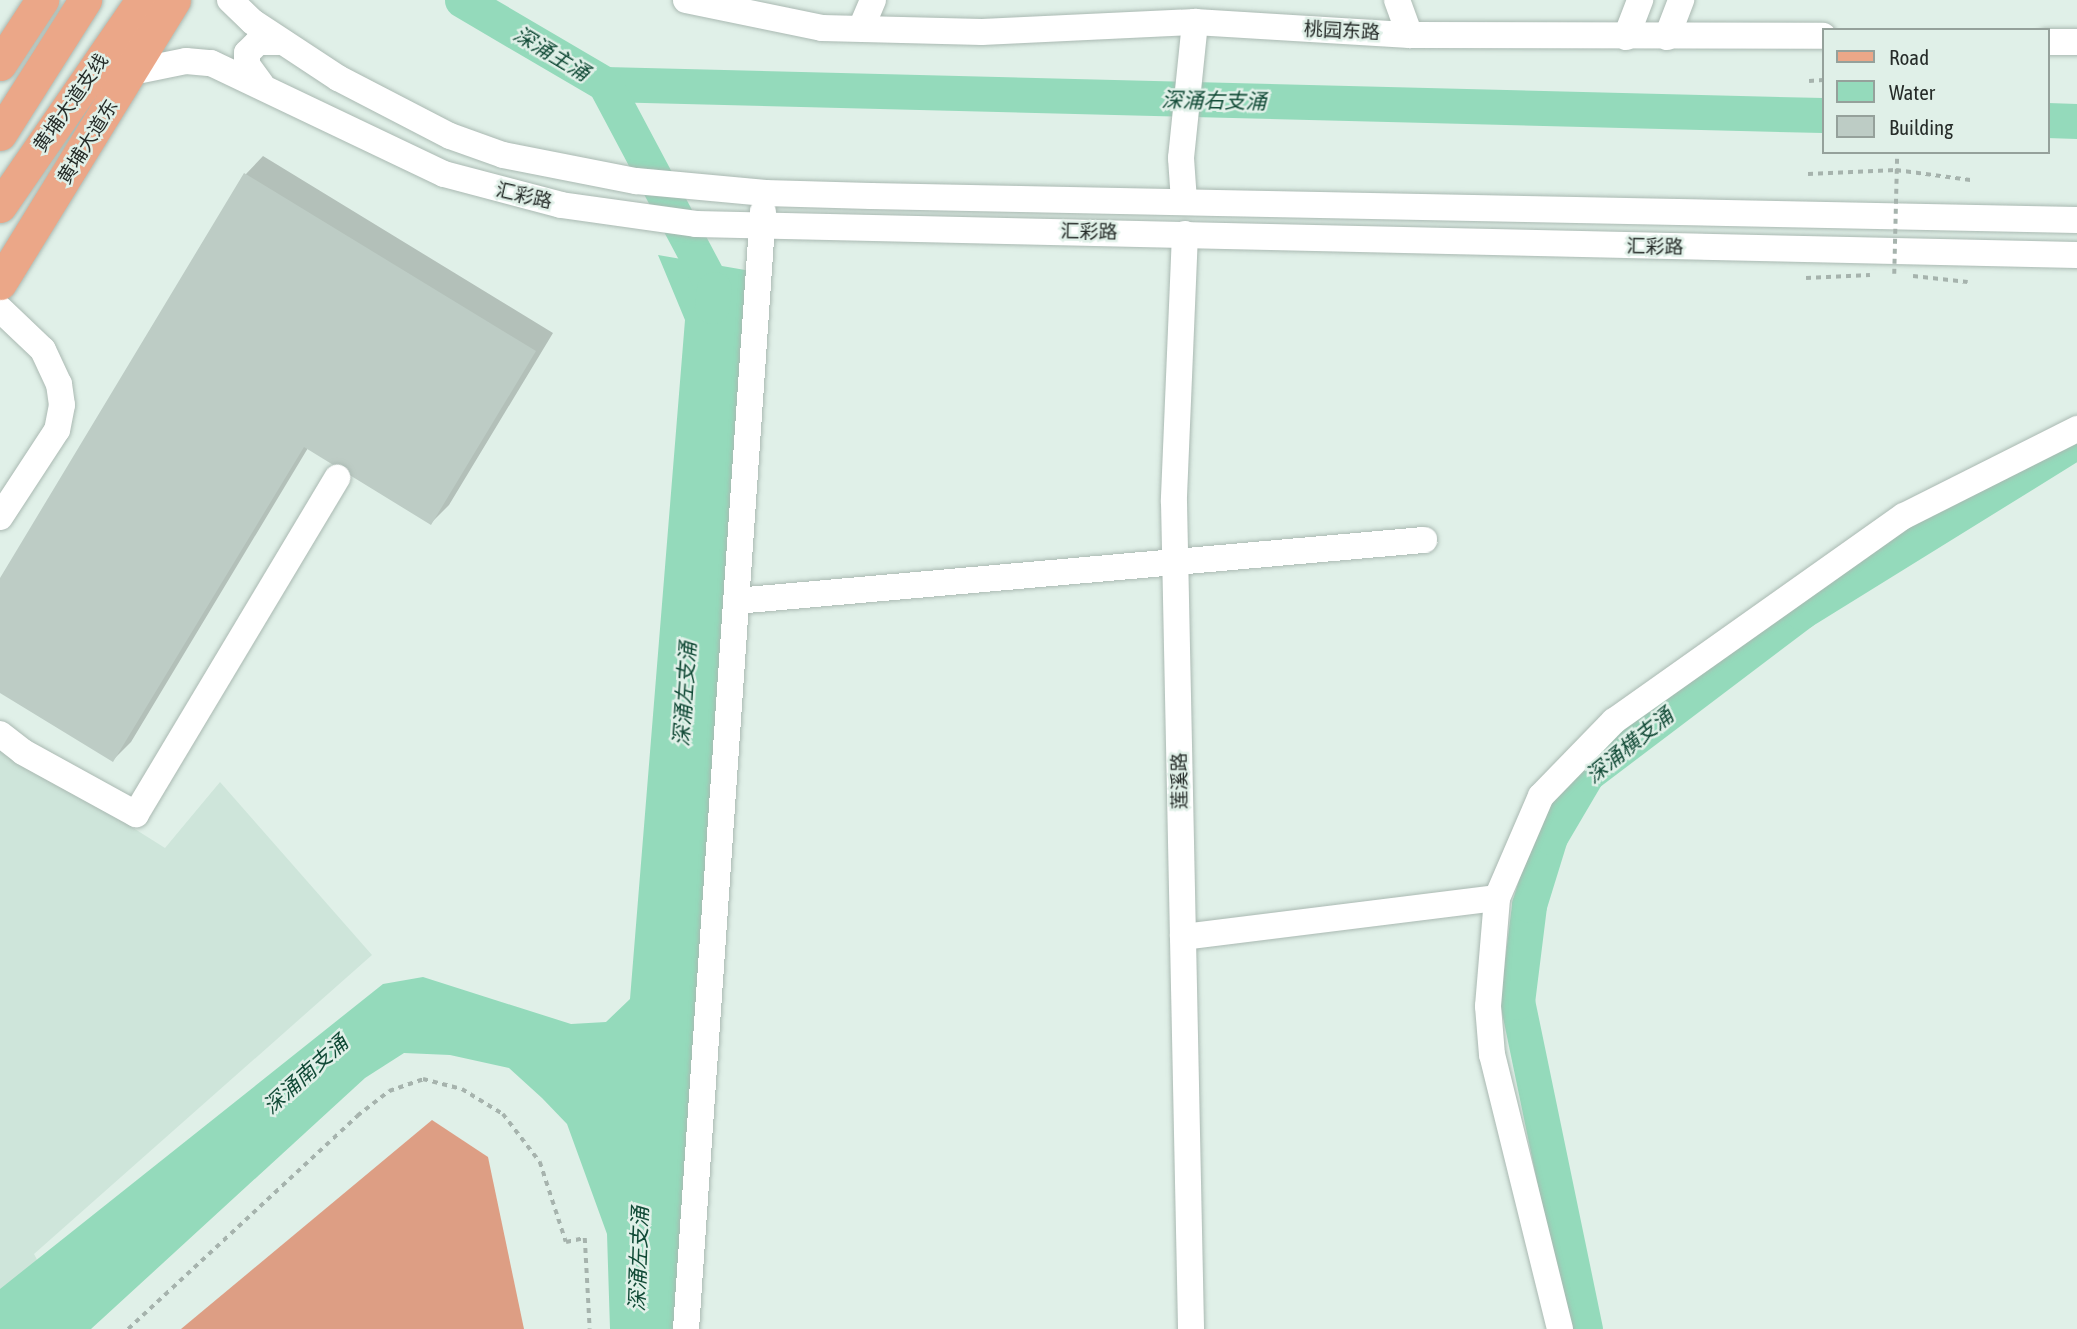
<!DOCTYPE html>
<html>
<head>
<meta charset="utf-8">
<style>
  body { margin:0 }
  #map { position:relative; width:2077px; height:1329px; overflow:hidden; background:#e0f0e8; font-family:"Asap Condensed","Noto Sans SC",sans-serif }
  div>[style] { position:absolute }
  .built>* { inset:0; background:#cee5da }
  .forest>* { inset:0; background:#dd9e84 }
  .water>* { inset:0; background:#94dabb }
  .shadow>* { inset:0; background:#0003 }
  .river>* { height:35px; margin:-17.5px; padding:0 17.5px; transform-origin:17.5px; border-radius:17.5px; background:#94dabb }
  .building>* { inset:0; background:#bdccc5 }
  .path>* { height:3.5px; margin-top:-1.75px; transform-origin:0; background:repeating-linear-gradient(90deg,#a6b3ad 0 5px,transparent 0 10px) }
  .roads { filter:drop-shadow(0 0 2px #aab9b2) drop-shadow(0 0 2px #aab9b2) }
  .minor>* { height:26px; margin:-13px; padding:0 13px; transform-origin:13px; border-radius:13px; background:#fff }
  .major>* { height:33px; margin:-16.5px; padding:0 16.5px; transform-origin:16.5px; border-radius:16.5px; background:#eba788 }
  .path-bridge>* { height:3.5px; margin-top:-1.75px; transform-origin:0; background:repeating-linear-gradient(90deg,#a6b3ad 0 5px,transparent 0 10px) }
  span { translate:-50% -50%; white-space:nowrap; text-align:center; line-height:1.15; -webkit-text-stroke:5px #e0f0e8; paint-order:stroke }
  .street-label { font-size:19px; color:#252b28 }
  .water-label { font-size:21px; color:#114a36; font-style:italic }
  .legend { position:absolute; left:1822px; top:28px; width:228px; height:126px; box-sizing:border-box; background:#e0f0e8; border:2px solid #95a19b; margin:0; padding:9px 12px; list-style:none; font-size:21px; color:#252b28 }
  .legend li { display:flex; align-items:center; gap:14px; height:35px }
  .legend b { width:35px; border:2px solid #95a19b }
</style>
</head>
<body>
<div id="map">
  <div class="built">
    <div style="clip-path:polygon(0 744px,165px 848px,220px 782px,372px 955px,34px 1254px,74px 1329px,0 1329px)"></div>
  </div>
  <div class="forest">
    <div style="clip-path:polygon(432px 1120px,488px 1157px,524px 1329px,181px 1329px)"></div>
  </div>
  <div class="water">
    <div style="clip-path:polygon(658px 255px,751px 271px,677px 1329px,610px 1329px,607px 1234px,567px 1124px,542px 1098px,509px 1068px,450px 1055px,404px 1053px,365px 1078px,91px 1329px,0 1329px,0 1289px,383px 984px,423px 977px,571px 1024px,606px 1022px,630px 999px,685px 320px)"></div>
  </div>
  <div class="shadow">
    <div style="clip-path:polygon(263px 156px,553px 333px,449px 505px,431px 523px,308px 448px,131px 742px,113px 760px,0 691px,0 581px,246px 174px)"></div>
  </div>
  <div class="river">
    <div style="left:462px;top:0;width:166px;rotate:30.4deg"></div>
    <div style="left:605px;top:84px;width:1218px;rotate:1.46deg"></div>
    <div style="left:605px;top:84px;width:232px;rotate:62deg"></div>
    <div style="left:714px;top:289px;width:17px;rotate:97deg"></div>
    <div style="left:2047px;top:120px;width:30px;rotate:2deg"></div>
    <div style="left:1585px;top:1329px;width:334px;rotate:-101.7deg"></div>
    <div style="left:1517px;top:1002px;width:98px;rotate:-82.9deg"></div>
    <div style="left:1529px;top:905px;width:71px;rotate:-72.8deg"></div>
    <div style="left:1550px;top:837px;width:73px;rotate:-59.6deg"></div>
    <div style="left:1587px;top:774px;width:268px;rotate:-37.1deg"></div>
    <div style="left:1801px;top:612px;width:325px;rotate:-31.8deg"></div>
  </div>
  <div class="building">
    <div style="clip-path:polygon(244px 173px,536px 351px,431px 525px,304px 447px,113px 762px,0 693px,0 578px)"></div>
  </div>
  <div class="path">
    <div style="left:1809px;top:81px;width:14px;rotate:-4deg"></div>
    <div style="left:1808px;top:174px;width:88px;rotate:-2.6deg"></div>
    <div style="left:1896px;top:170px;width:75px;rotate:7.7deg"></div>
    <div style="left:1913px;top:276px;width:55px;rotate:6.2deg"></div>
    <div style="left:1806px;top:278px;width:64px;rotate:-2.7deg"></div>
    <div style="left:128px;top:1329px;width:313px;rotate:-42.9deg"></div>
    <div style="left:357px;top:1116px;width:41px;rotate:-38deg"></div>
    <div style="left:389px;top:1091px;width:36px;rotate:-19deg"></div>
    <div style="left:423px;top:1079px;width:40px;rotate:14.4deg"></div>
    <div style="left:462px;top:1089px;width:48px;rotate:31.4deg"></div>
    <div style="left:503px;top:1114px;width:61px;rotate:52.4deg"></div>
    <div style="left:540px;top:1162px;width:84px;rotate:72deg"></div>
    <div style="left:566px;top:1242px;width:19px;rotate:-12deg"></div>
    <div style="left:585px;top:1238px;width:91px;rotate:86.9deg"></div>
  </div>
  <div class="roads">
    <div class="minor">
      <div style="left:230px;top:0;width:32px;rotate:44deg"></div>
      <div style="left:253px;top:22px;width:102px;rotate:33.4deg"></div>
      <div style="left:338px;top:78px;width:126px;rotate:27.4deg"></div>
      <div style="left:450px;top:136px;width:56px;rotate:19.7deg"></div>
      <div style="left:503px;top:155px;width:136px;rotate:11.1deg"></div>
      <div style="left:636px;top:181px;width:130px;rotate:5.3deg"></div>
      <div style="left:765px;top:193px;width:106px;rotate:1.6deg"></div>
      <div style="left:871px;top:196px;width:1206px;rotate:1.14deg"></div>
      <div style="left:686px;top:0;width:139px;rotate:11.6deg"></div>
      <div style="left:822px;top:28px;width:160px;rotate:1.4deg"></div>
      <div style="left:982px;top:32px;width:213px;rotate:-2.7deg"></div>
      <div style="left:1195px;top:22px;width:215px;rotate:3.5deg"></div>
      <div style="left:1410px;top:35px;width:413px;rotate:0.1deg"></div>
      <div style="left:1397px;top:0;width:37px;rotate:70deg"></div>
      <div style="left:862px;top:26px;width:28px;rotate:-67deg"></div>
      <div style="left:1626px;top:37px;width:40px;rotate:-69deg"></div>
      <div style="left:1667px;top:37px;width:40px;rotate:-69deg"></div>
      <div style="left:2047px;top:42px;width:30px"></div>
      <div style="left:132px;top:72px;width:55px;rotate:-11.5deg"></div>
      <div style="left:186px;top:61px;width:25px;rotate:5deg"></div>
      <div style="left:211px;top:63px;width:258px;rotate:25.5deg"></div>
      <div style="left:444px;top:174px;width:121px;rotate:14.8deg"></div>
      <div style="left:561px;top:205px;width:136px;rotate:8deg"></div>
      <div style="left:696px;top:224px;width:1381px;rotate:1.29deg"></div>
      <div style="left:261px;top:84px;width:24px;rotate:-126deg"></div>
      <div style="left:247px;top:65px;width:12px;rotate:-90deg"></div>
      <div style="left:247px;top:53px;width:16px;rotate:-45deg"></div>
      <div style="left:258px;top:42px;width:24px"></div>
      <div style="left:1184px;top:201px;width:43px;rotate:-94deg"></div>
      <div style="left:1181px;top:158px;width:137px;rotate:-84.1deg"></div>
      <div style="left:1185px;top:234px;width:268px;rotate:92.4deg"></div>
      <div style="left:1174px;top:502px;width:827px;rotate:88.82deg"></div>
      <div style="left:0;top:309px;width:59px;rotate:43.6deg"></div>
      <div style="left:43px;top:350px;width:38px;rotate:65deg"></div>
      <div style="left:59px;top:384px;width:21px;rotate:82deg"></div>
      <div style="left:62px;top:405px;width:25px;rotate:101deg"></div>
      <div style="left:57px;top:430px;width:104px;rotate:123.2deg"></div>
      <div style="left:736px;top:601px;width:691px;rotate:-5.07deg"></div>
      <div style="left:0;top:734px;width:29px;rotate:38deg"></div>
      <div style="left:23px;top:752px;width:129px;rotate:28.8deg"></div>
      <div style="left:136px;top:814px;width:392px;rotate:-59.1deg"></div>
      <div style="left:1183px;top:937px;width:316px;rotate:-7.1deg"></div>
      <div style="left:686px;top:1329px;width:1120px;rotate:-86.06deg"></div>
      <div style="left:1560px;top:1329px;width:282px;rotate:-103.9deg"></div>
      <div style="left:1492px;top:1055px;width:49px;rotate:-94.7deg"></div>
      <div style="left:1488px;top:1006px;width:108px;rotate:-85.2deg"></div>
      <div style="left:1497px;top:898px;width:111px;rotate:-66.7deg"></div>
      <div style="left:1541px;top:796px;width:105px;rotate:-45.8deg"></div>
      <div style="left:1614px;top:721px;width:355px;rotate:-35.3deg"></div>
      <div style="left:1904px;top:516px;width:194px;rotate:-26.7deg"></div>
    </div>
    <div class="major">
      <div style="left:0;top:64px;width:77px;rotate:-56.7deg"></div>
      <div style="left:0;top:134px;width:159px;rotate:-57.6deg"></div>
      <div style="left:0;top:206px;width:250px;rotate:-55.4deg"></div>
      <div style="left:0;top:283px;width:332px;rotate:-58.4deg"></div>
    </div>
  </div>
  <div class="path-bridge">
    <div style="left:1894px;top:274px;width:122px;rotate:-88.6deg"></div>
  </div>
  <div class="street-label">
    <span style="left:1342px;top:31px;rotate:3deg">桃园东路</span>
    <span style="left:71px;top:103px;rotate:-55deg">黄埔大道支线</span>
    <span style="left:88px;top:142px;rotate:-58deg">黄埔大道东</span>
    <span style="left:524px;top:196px;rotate:13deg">汇彩路</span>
    <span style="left:1089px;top:232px;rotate:1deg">汇彩路</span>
    <span style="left:1655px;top:247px;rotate:1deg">汇彩路</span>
    <span style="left:1180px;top:781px;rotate:-91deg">莲溪路</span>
  </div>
  <div class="water-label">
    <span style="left:552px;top:53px;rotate:31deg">深涌主涌</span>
    <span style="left:1214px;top:100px;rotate:1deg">深涌右支涌</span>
    <span style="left:684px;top:694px;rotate:-86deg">深涌左支涌</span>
    <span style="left:1629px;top:745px;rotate:-39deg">深涌横支涌</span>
    <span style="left:305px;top:1074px;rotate:-42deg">深涌南支涌</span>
    <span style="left:638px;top:1259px;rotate:-88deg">深涌左支涌</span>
  </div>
  <ul class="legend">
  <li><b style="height:9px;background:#eba788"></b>Road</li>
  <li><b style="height:19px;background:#94dabb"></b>Water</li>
  <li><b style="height:19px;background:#bdccc5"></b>Building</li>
  </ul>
</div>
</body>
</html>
